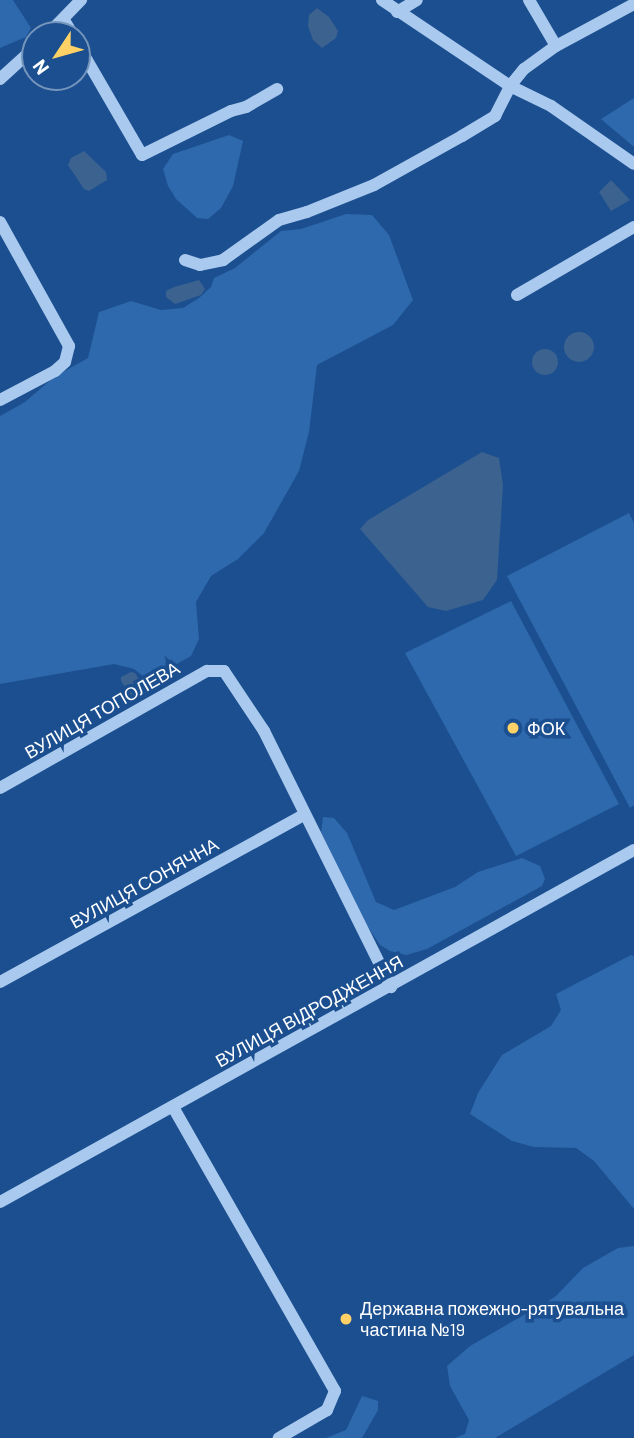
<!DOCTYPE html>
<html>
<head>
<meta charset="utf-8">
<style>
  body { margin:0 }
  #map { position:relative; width:634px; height:1438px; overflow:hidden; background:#1b4f8f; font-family:Barlow,sans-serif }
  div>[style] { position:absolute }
  .green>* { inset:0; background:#2e69ad }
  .water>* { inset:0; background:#3c6290 }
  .round { border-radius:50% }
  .minor>* { height:12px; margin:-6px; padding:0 6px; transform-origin:6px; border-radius:6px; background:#a9c9ee }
  .dots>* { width:19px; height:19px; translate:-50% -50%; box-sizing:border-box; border:4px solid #1b4f8f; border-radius:50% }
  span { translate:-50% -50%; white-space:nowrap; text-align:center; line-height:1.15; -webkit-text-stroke:7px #1b4f8f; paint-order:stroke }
  .street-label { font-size:18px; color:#fff }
  .poi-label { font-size:18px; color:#fff }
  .left { translate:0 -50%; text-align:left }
  .north { position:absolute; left:21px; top:21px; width:70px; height:70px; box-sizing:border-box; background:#1b4f8f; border:2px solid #7695bc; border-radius:50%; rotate:234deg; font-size:19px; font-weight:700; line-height:28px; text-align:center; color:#fff }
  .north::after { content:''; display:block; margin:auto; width:24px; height:32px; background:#ffd166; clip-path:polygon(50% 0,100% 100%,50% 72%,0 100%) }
</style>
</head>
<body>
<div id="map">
  <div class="green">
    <div style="clip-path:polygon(0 0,13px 0,31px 28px,26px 37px,0 48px)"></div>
    <div style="clip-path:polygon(634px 98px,634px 147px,601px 119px)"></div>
    <div style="clip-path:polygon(229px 135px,243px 141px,233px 186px,221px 208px,208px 219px,197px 218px,176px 199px,168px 186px,163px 169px,173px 154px)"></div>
    <div style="clip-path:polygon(346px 214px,372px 215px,389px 235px,413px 300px,393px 325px,317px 365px,309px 432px,299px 471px,264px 533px,238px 559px,211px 576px,196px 602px,199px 639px,191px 656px,148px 680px,134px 669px,114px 664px,0 684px,0 416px,25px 402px,54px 377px,88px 358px,99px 312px,131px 301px,161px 310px,183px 308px,199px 298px,211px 287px,214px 278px,235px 268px,281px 231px,301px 229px)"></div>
    <div style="clip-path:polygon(629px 513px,634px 523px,634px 805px,630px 808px,507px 576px)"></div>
    <div style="clip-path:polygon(511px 601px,619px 804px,516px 856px,405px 653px)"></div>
    <div style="clip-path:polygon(323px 817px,334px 818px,347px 833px,376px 902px,394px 910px,455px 887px,478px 872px,522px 858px,540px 866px,545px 879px,542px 886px,427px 949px,406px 955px,390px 951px,380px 945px,365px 923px,321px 832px)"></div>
    <div style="clip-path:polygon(631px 955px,634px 956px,634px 1209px,594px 1161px,576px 1148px,534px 1147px,512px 1141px,470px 1114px,478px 1093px,502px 1055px,551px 1026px,561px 1010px,556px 994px)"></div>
    <div style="clip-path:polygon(634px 1246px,634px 1355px,495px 1438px,455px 1438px,465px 1434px,469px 1420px,450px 1386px,447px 1366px,470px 1346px,555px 1297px,583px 1268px,618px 1248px)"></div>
    <div style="clip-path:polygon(362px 1396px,378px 1401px,378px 1410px,362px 1438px,326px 1438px,346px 1430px)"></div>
  </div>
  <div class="water">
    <div style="clip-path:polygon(317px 8px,329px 17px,338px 31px,336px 38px,322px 48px,313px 40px,308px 26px,309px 15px)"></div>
    <div style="clip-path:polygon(84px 151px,106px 172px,107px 180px,89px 191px,84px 189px,68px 165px,71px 158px)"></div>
    <div style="clip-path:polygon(611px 180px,630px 200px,611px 211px,599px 192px)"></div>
    <div style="clip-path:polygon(199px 280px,205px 289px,201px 295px,175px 304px,166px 297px,166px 291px,174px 287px)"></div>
    <div class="round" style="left:564px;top:332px;width:30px;height:30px"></div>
    <div class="round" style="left:532px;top:349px;width:26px;height:26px"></div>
    <div style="clip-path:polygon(482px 452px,499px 458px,503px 485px,497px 580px,483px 600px,446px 611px,428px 607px,360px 529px,368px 520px)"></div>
    <div style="clip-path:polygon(131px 672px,135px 673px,147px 691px,138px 700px,131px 696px,121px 681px,121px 677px)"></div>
  </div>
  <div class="minor">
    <div style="left:382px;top:0;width:154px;rotate:33.9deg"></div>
    <div style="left:510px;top:86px;width:46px;rotate:26deg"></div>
    <div style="left:551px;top:106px;width:101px;rotate:34.9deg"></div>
    <div style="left:529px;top:0;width:53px;rotate:59.6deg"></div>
    <div style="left:397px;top:12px;width:23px;rotate:-31deg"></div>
    <div style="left:64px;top:20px;width:17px;rotate:59deg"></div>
    <div style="left:47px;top:35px;width:49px;rotate:-45.8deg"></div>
    <div style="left:77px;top:43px;width:129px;rotate:59.9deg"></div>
    <div style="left:142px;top:155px;width:99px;rotate:-26.3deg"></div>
    <div style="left:231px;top:111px;width:16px;rotate:-15deg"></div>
    <div style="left:246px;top:107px;width:36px;rotate:-30deg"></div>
    <div style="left:0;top:79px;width:47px;rotate:-42.4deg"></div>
    <div style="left:0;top:222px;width:142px;rotate:60.9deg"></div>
    <div style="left:69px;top:346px;width:16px;rotate:104deg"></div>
    <div style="left:65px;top:362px;width:13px;rotate:138deg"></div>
    <div style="left:55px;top:371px;width:62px;rotate:152.2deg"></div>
    <div style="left:185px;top:260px;width:16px;rotate:18deg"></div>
    <div style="left:200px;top:265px;width:24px;rotate:-12deg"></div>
    <div style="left:223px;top:260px;width:69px;rotate:-35.5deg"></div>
    <div style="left:279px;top:220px;width:29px;rotate:-16deg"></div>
    <div style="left:307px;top:212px;width:72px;rotate:-21.9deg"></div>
    <div style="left:374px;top:185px;width:101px;rotate:-29.1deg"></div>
    <div style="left:462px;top:136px;width:39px;rotate:-31deg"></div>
    <div style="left:495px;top:116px;width:34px;rotate:-63deg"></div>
    <div style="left:510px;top:86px;width:22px;rotate:-51deg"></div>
    <div style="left:524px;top:69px;width:39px;rotate:-36deg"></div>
    <div style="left:556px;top:46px;width:89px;rotate:-28.3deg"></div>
    <div style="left:517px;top:295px;width:135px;rotate:-30.2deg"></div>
    <div style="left:0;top:788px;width:238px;rotate:-29.5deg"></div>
    <div style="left:207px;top:671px;width:17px"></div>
    <div style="left:224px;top:671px;width:72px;rotate:56.3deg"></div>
    <div style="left:264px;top:731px;width:286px;rotate:63.6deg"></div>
    <div style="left:0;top:982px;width:347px;rotate:-28.8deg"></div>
    <div style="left:173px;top:1107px;width:327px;rotate:60.3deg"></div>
    <div style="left:335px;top:1391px;width:21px;rotate:113deg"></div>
    <div style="left:327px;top:1410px;width:56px;rotate:149.7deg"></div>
    <div style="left:0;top:1202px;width:725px;rotate:-29.04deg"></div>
  </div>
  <div class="dots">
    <div style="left:513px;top:728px;background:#ffd166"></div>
    <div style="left:346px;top:1319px;background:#ffd166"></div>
  </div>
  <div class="street-label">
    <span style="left:102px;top:710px;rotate:-30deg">ВУЛИЦЯ ТОПОЛЕВА</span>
    <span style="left:144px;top:883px;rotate:-29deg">ВУЛИЦЯ СОНЯЧНА</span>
    <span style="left:309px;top:1011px;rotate:-29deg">ВУЛИЦЯ ВІДРОДЖЕННЯ</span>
  </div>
  <div class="poi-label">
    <span class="left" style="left:527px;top:728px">ФОК</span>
    <span class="left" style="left:360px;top:1319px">Державна пожежно-рятувальна<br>частина №19</span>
  </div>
  <div class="north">N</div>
</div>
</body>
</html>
